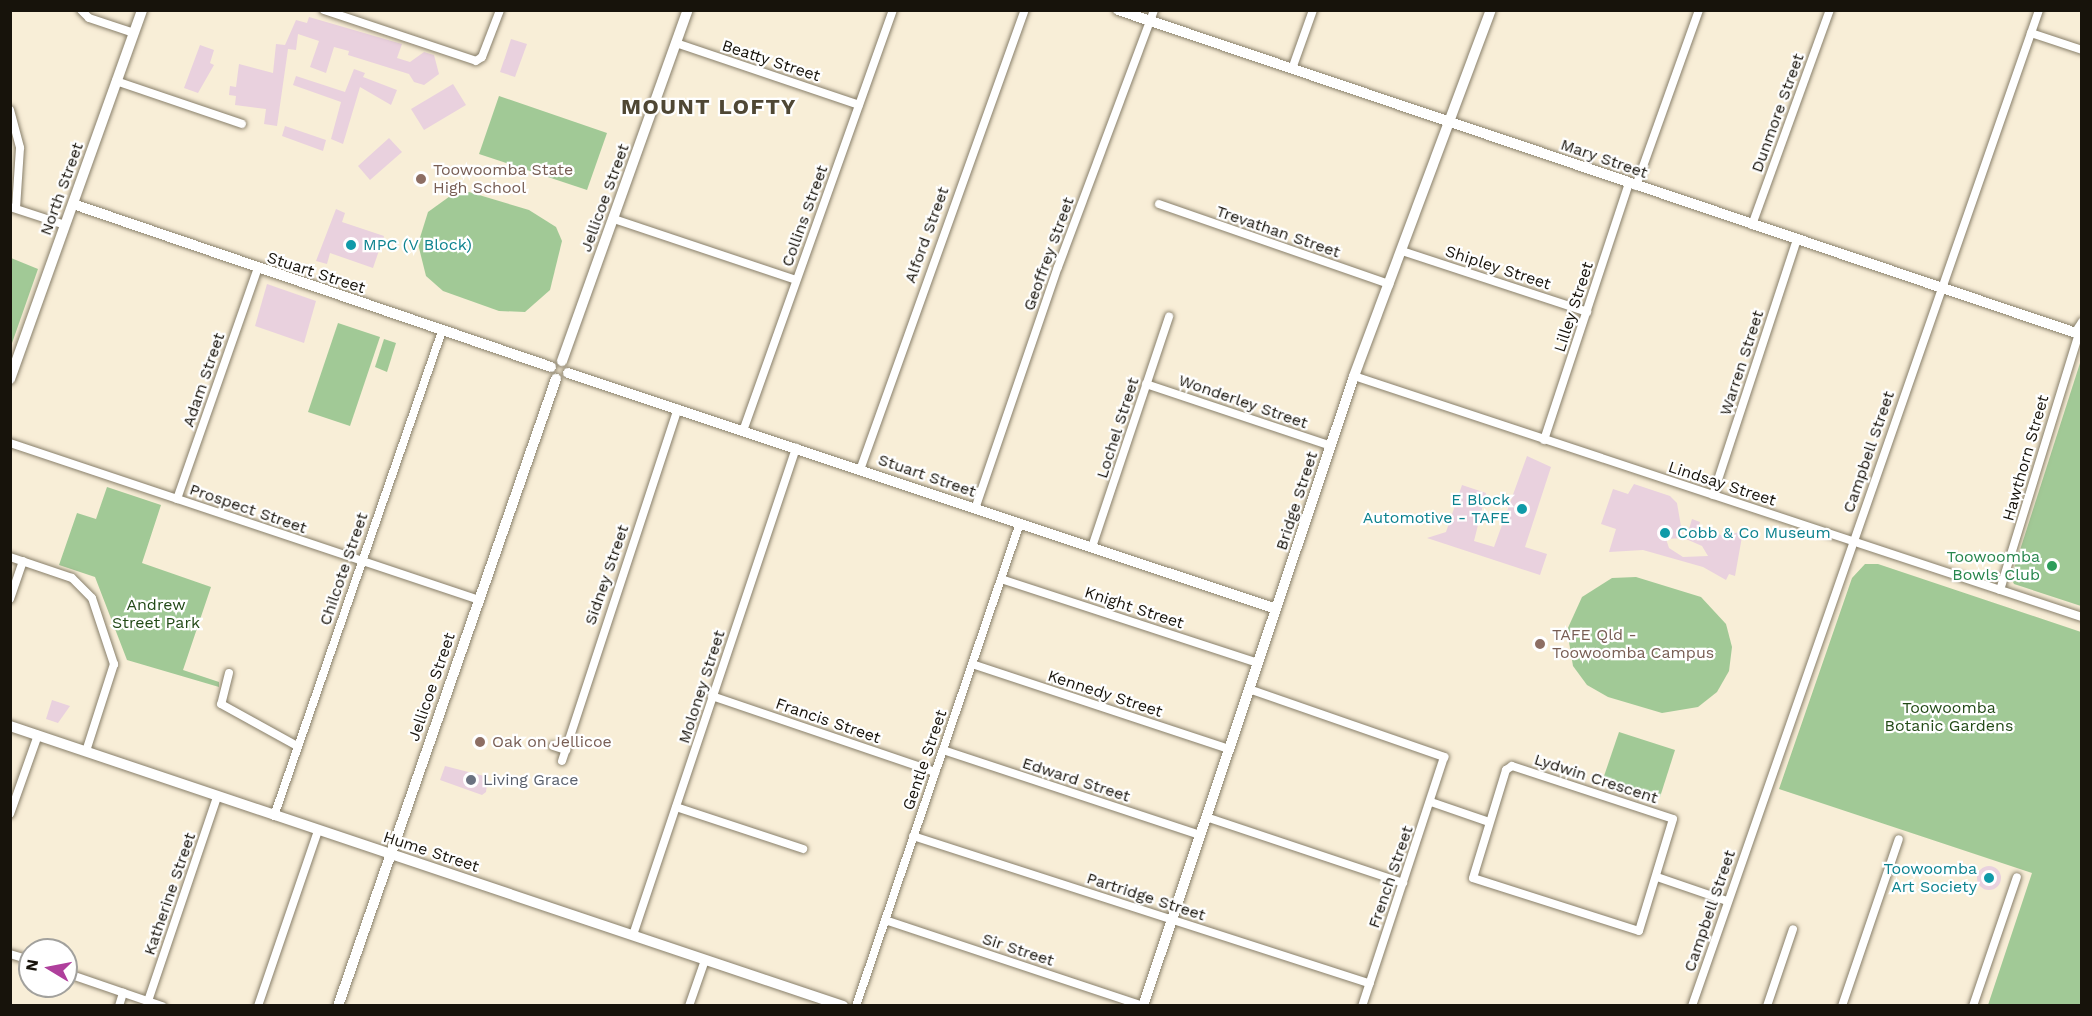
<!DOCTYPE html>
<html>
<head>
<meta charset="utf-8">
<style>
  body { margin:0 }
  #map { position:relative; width:2092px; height:1016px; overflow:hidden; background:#f8eed7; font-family:"Work Sans",sans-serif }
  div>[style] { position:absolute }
  .green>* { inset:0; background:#a1c996 }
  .building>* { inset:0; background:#e9d1de }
  .round { border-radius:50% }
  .roads { filter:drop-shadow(0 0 2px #887f6a) drop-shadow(0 0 2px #887f6a) }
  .street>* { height:8px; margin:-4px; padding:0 4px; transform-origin:4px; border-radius:4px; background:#fff }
  .secondary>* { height:10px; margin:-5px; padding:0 5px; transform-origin:5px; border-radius:5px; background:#fff }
  .dots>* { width:16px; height:16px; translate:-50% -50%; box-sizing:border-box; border:3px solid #fff; border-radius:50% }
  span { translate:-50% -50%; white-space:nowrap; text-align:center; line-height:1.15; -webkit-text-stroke:4.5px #fff; paint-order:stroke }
  .street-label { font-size:16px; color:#17130b }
  .education-label { font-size:16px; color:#785e54 }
  .left { translate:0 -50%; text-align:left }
  .culture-label { font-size:16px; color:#0d838f }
  .right { translate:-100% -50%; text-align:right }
  .leisure-label { font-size:16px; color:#27864d }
  .park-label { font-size:16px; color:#234a17 }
  .worship-label { font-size:16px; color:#5b616d }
  .district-label { font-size:22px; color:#4f4734; font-weight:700; letter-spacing:1.5px }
  .frame { position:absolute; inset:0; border:12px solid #17130b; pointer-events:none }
  .north { position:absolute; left:18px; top:938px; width:60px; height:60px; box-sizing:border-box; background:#fff; border:2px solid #a2a19d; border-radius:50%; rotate:280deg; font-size:16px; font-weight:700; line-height:24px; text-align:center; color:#17130b }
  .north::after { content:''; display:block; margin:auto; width:21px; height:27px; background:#af3f9c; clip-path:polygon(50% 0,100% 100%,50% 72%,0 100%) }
</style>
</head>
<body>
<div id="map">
  <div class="green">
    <div style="clip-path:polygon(499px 96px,607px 133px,587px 190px,479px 154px)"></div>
    <div style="clip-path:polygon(469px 192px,529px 210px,556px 227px,562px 241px,550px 290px,525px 312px,499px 311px,443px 291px,426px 276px,418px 244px,428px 212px,453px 194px)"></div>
    <div style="clip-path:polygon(11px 258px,38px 269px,11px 346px,10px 258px)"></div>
    <div style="clip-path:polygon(338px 323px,380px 337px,350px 426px,308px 412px)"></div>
    <div style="clip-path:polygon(384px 339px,396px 343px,387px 372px,375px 367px)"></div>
    <div style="clip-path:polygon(2081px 360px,2082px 606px,2081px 606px,2014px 584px,2011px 578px)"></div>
    <div style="clip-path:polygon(107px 487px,161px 505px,142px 563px,211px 587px,183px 670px,219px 682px,219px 687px,127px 660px,95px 577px,59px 565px,77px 513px,96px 519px)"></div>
    <div style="clip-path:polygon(1865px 564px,1878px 564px,2081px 632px,2081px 1005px,1988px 1005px,2032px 873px,1779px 789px,1852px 578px)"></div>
    <div style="clip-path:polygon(1636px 577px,1701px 597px,1726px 624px,1732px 647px,1729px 671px,1717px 692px,1698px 707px,1662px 713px,1608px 697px,1587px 685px,1573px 666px,1567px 630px,1582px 597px,1612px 578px)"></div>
    <div style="clip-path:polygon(1619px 732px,1675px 750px,1660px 797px,1603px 779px)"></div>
  </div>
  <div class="building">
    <div style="clip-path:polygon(309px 17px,402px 44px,397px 58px,410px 62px,424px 52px,434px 55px,439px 74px,424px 85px,414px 82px,409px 74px,348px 55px,349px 51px,334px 47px,326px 73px,310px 67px,319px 41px,298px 34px,296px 50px,288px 49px,277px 126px,264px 124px,266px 109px,235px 105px,236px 96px,229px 95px,230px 86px,236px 87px,239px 64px,273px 73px,276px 44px,285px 45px,296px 20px,307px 23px)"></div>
    <div style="clip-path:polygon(511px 39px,527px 44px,515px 77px,500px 72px)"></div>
    <div style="clip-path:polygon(200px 45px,214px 50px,210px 63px,214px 65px,198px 93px,184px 88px)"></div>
    <div style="clip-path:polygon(354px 69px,365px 73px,363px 77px,397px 90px,391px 105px,360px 87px,343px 144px,331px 139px,341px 102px,293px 85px,296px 76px,345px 92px)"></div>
    <div style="clip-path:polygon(453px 84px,466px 105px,424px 130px,411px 109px)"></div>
    <div style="clip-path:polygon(285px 126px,326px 140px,323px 151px,282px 136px)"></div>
    <div style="clip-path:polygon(389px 138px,402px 152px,370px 180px,358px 166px)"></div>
    <div style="clip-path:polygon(336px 209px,345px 213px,342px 222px,384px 236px,373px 268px,330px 253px,327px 264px,316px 261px)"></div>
    <div style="clip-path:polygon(267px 284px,316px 301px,304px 343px,255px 326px)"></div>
    <div style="clip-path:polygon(1527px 456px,1551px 467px,1525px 547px,1547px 554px,1540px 575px,1427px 538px,1446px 532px,1462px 485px,1486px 493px,1474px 541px,1494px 547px)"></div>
    <div style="clip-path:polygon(1634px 484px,1670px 496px,1677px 503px,1683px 538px,1666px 539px,1669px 548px,1683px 557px,1708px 556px,1702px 546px,1686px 539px,1692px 519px,1700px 522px,1698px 528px,1724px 536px,1743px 531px,1735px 576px,1729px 574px,1726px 580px,1703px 567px,1643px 550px,1609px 552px,1616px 529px,1601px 524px,1613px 489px,1628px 494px)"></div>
    <div style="clip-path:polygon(52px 700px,70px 706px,58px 723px,46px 719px)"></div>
    <div style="clip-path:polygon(445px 766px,488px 777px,486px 792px,482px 795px,440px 780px)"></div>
    <div class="round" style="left:1977px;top:866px;width:24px;height:24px"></div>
  </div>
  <div class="roads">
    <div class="street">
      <div style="left:81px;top:10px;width:11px;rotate:45deg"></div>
      <div style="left:89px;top:18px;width:47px;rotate:18.4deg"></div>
      <div style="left:324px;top:10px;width:160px;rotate:18.5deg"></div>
      <div style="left:476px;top:61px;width:7px;rotate:-34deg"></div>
      <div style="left:482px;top:57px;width:50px;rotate:-69deg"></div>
      <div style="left:2031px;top:33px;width:54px;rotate:18.4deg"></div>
      <div style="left:676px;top:43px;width:193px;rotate:18.7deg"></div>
      <div style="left:1292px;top:69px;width:63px;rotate:-70.4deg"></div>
      <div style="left:116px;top:81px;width:133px;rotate:18.8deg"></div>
      <div style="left:10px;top:110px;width:39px;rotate:75deg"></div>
      <div style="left:20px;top:148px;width:60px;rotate:93.8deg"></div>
      <div style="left:1636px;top:186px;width:187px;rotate:-70.3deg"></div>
      <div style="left:1159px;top:204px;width:244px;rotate:19.2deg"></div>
      <div style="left:10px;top:207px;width:58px;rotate:18.1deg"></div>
      <div style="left:614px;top:219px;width:192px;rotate:18.5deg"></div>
      <div style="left:1752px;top:225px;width:229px;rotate:-70.1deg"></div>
      <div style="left:1402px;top:251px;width:195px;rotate:18.2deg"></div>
      <div style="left:2075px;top:333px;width:13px;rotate:-58deg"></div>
      <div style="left:1354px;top:376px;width:767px;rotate:18.32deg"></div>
      <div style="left:1146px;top:384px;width:195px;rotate:18.5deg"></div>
      <div style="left:743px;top:431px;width:447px;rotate:-70.4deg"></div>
      <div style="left:1544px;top:440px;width:271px;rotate:-71.7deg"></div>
      <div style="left:10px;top:443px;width:494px;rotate:18.5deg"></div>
      <div style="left:860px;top:470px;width:489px;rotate:-70.3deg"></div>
      <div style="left:1713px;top:495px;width:268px;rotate:-71.8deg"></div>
      <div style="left:177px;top:499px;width:243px;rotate:-70.7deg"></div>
      <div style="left:975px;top:509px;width:256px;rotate:-71.1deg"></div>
      <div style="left:1058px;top:267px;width:274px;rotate:-69.5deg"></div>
      <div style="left:1092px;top:547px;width:243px;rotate:-71.5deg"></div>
      <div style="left:10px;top:557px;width:65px;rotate:18.7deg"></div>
      <div style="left:72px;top:578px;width:28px;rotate:45deg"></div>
      <div style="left:92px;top:598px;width:70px;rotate:71.6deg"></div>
      <div style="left:114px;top:664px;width:91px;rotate:107.8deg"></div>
      <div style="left:1001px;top:579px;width:270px;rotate:18.1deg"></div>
      <div style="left:2000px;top:590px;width:268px;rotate:-72.9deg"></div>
      <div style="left:10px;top:599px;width:40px;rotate:-71.1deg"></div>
      <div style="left:972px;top:664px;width:271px;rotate:18.3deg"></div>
      <div style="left:229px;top:673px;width:32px;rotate:104deg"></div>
      <div style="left:221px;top:704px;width:87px;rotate:28.9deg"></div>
      <div style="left:1249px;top:689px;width:207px;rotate:19.2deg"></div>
      <div style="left:1444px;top:757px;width:262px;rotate:108.2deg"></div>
      <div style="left:712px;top:696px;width:236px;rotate:18.8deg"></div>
      <div style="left:553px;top:746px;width:14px;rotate:17deg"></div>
      <div style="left:943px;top:750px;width:271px;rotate:18.3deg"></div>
      <div style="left:562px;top:761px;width:371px;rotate:-71.8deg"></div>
      <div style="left:1512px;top:766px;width:169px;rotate:18.2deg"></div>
      <div style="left:1673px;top:819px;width:117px;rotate:106.9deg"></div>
      <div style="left:1639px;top:931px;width:174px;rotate:-162.3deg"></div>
      <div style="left:1473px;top:878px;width:113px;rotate:-73deg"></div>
      <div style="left:1506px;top:770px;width:7px;rotate:-34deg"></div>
      <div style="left:1431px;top:802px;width:61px;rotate:19deg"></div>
      <div style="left:676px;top:807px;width:134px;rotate:18.3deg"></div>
      <div style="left:10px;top:814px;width:84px;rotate:-70.5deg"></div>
      <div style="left:274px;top:816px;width:513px;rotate:-70.89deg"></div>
      <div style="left:1206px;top:817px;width:208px;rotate:18.5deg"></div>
      <div style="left:913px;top:836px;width:480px;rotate:17.9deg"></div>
      <div style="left:1657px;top:877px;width:74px;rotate:18.9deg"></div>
      <div style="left:885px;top:920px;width:273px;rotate:18.4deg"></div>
      <div style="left:633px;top:935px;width:514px;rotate:-71.49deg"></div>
      <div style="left:10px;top:954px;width:21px;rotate:17deg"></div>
      <div style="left:66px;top:973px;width:102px;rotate:19deg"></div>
      <div style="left:148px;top:1001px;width:215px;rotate:-71.3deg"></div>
      <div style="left:119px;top:1006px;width:14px;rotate:-73deg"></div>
      <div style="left:258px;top:1006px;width:185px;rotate:-71.1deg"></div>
      <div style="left:689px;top:1006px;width:49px;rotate:-70.8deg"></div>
      <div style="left:856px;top:1006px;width:510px;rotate:-71.25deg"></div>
      <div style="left:1692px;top:1006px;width:1055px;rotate:-70.79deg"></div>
      <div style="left:1767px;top:1006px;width:81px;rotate:-71.3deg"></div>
      <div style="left:1842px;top:1006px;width:176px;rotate:-71.2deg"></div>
      <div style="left:1973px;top:1006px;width:136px;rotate:-71.2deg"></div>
    </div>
    <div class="secondary">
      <div style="left:1118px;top:10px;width:1017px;rotate:18.63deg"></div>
      <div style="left:73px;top:204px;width:505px;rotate:18.83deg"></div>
      <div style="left:562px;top:361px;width:373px;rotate:-70.3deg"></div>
      <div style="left:568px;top:373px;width:746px;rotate:18.43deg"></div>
      <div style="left:10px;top:379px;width:392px;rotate:-70.3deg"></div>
      <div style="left:10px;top:726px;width:879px;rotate:18.58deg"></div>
      <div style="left:338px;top:1006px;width:664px;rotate:-70.83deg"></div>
      <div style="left:1143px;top:1006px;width:664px;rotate:-71.48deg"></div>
      <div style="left:1354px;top:376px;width:391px;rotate:-69.5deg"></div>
    </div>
  </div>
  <div class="dots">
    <div style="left:421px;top:179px;background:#8d6e63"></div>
    <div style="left:351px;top:245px;background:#0f9aa8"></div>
    <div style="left:1522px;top:509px;background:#0f9aa8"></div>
    <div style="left:1665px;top:533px;background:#0f9aa8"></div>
    <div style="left:2052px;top:566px;background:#2e9e5b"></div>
    <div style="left:1540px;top:644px;background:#8d6e63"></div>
    <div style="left:480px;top:742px;background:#8d6e63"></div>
    <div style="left:471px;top:780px;background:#6b7280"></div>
    <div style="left:1989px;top:878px;background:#0f9aa8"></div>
  </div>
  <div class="street-label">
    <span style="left:771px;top:61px;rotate:18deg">Beatty Street</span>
    <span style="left:1778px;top:113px;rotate:-70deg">Dunmore Street</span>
    <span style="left:1604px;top:159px;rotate:19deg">Mary Street</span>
    <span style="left:62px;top:189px;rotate:-70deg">North Street</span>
    <span style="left:605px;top:198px;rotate:-70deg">Jellicoe Street</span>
    <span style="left:805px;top:216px;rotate:-70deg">Collins Street</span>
    <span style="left:1278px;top:232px;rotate:19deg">Trevathan Street</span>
    <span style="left:927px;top:235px;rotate:-70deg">Alford Street</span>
    <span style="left:1049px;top:254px;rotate:-70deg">Geoffrey Street</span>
    <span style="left:1498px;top:268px;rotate:18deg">Shipley Street</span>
    <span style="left:316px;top:273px;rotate:18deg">Stuart Street</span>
    <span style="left:1574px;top:307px;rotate:-72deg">Lilley Street</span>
    <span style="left:1742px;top:363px;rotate:-72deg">Warren Street</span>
    <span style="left:204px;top:380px;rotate:-71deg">Adam Street</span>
    <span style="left:1243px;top:402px;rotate:19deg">Wonderley Street</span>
    <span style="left:1118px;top:428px;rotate:-72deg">Lochel Street</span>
    <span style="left:1869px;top:452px;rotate:-71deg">Campbell Street</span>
    <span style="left:2026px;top:458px;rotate:-74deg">Hawthorn Street</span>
    <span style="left:927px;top:476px;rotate:19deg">Stuart Street</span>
    <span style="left:1722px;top:484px;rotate:18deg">Lindsay Street</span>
    <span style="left:1297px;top:501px;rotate:-72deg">Bridge Street</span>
    <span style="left:248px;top:509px;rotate:19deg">Prospect Street</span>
    <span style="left:344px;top:569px;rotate:-71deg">Chilcote Street</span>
    <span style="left:607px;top:575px;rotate:-71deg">Sidney Street</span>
    <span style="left:1134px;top:608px;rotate:18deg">Knight Street</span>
    <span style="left:432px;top:687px;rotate:-71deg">Jellicoe Street</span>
    <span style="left:702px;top:687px;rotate:-72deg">Moloney Street</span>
    <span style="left:1105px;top:694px;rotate:18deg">Kennedy Street</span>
    <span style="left:828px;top:721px;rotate:19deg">Francis Street</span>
    <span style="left:925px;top:760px;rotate:-71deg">Gentle Street</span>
    <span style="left:1596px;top:779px;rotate:18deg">Lydwin Crescent</span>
    <span style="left:1076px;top:780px;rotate:18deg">Edward Street</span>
    <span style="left:431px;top:852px;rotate:18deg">Hume Street</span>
    <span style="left:1391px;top:877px;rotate:-71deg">French Street</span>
    <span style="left:170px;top:894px;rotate:-71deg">Katherine Street</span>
    <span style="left:1146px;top:897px;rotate:18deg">Partridge Street</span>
    <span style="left:1710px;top:911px;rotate:-71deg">Campbell Street</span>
    <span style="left:1018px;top:950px;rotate:18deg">Sir Street</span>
  </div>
  <div class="education-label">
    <span class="left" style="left:433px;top:179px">Toowoomba State<br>High School</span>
    <span class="left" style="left:1552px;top:644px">TAFE Qld -<br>Toowoomba Campus</span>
    <span class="left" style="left:492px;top:742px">Oak on Jellicoe</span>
  </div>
  <div class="culture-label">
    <span class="left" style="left:363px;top:245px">MPC (V Block)</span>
    <span class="right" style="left:1510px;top:509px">E Block<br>Automotive - TAFE</span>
    <span class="left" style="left:1677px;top:533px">Cobb &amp; Co Museum</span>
    <span class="right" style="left:1977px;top:878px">Toowoomba<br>Art Society</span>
  </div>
  <div class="leisure-label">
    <span class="right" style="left:2040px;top:566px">Toowoomba<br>Bowls Club</span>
  </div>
  <div class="park-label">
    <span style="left:156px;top:614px">Andrew<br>Street Park</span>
    <span style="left:1949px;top:717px">Toowoomba<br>Botanic Gardens</span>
  </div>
  <div class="worship-label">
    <span class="left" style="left:483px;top:780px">Living Grace</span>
  </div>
  <div class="district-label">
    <span style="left:709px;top:107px">MOUNT LOFTY</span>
  </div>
  <div class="frame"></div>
  <div class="north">N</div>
</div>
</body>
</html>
